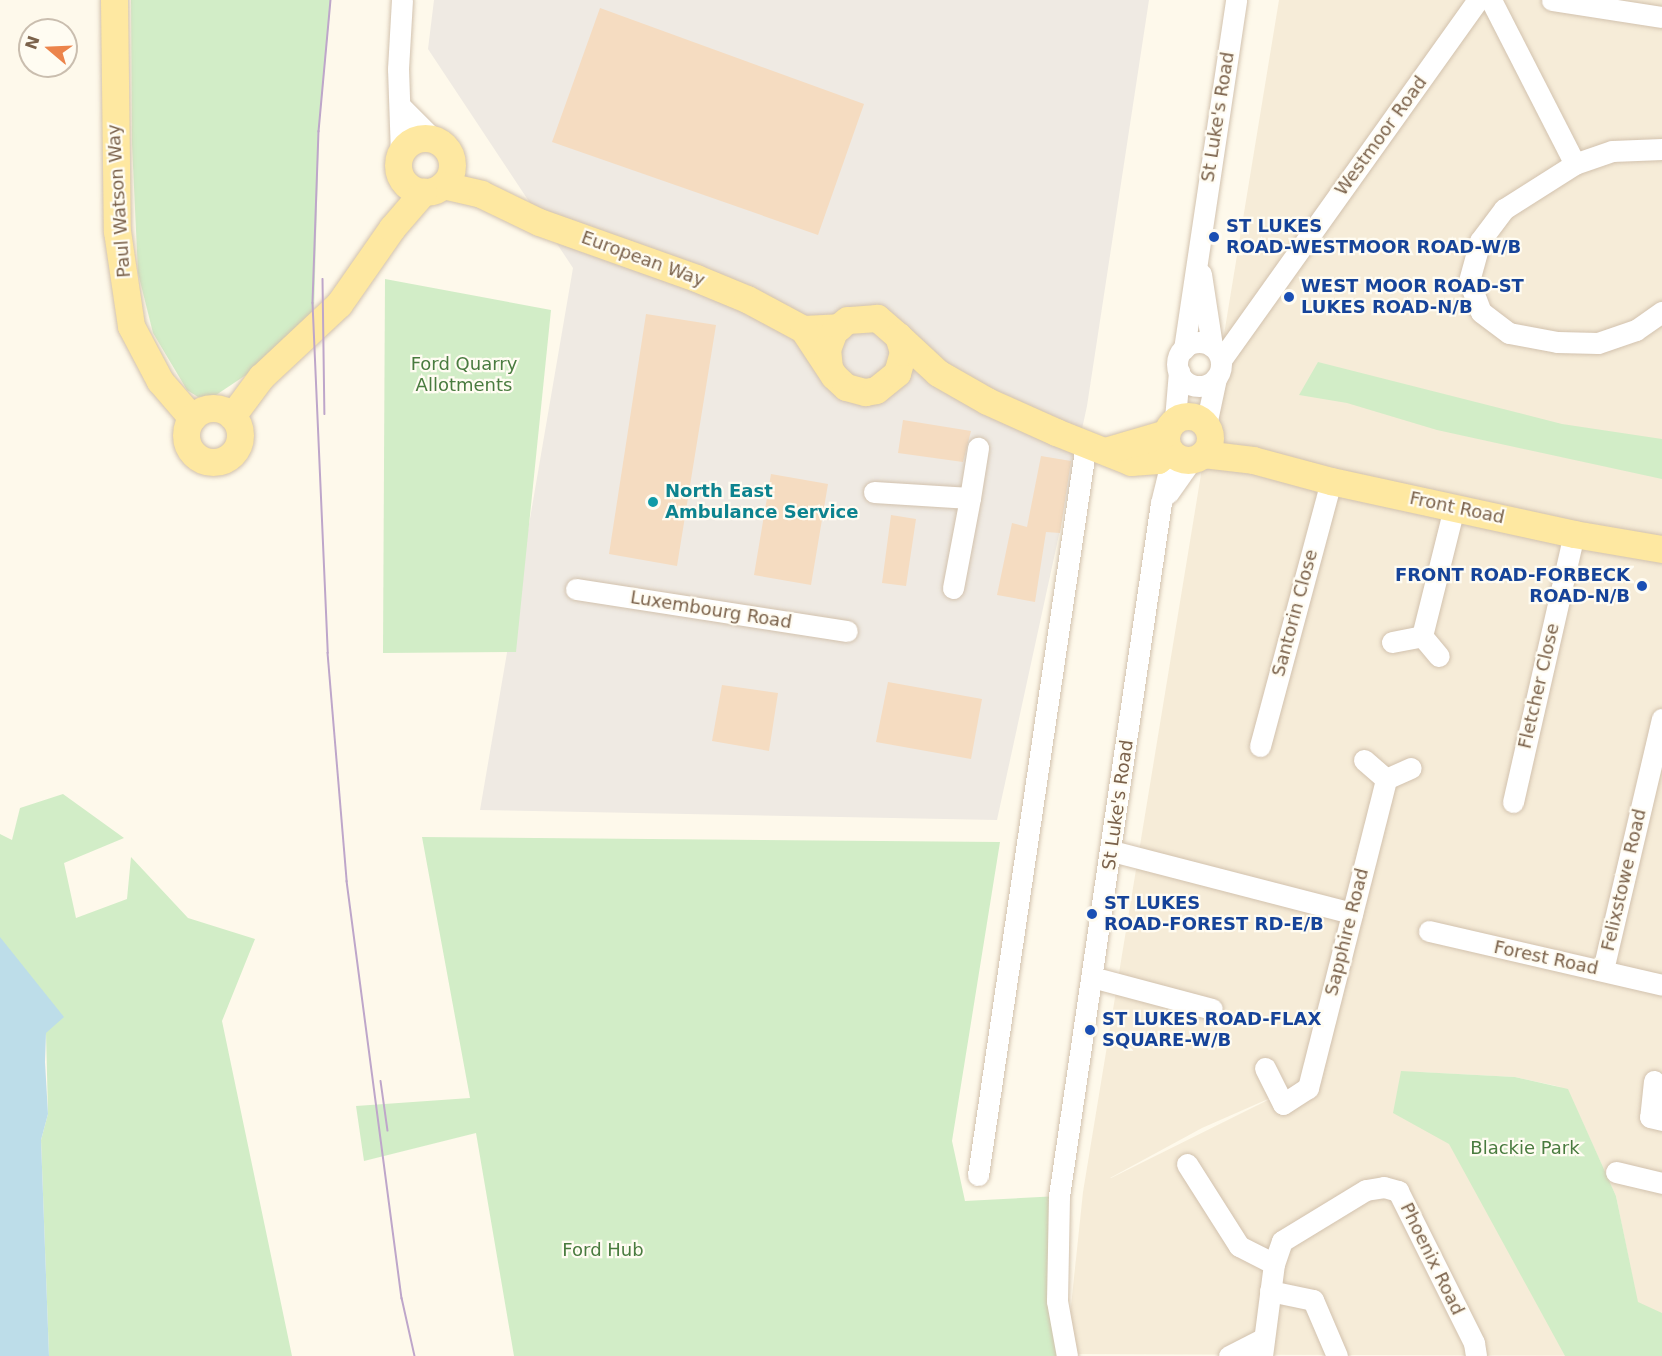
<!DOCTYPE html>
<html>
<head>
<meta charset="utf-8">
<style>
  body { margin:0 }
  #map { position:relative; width:1662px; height:1356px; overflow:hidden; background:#fef9eb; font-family:"DejaVu Sans",sans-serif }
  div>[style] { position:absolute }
  .residential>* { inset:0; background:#f6ecd8 }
  .industrial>* { inset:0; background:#efeae3 }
  .green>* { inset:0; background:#d2edc7 }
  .water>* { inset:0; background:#bddde9 }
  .building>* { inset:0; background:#f5dcc1 }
  .roads { filter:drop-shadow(0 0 2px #d2c2ae) drop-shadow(0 0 2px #d2c2ae) }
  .minor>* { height:21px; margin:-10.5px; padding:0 10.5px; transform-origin:10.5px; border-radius:10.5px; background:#fff }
  .minor>.ring { margin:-10.5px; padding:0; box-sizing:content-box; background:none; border:21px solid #fff; border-radius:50% }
  .major>* { height:27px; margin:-13.5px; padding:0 13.5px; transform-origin:13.5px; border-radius:13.5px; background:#fee8a1 }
  .major>.ring { margin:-13.5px; padding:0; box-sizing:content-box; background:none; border:27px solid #fee8a1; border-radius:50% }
  .tram>* { height:1.5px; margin:-0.75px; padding:0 0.75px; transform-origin:0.75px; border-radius:0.75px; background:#bea6ca }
  .dots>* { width:16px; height:16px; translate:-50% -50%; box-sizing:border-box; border:3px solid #fffcf2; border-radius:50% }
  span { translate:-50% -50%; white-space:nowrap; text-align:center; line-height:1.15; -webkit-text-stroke:4.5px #fffcf2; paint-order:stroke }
  .street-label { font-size:18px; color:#7b624b }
  .transit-label { font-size:18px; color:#164399; font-weight:700 }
  .left { translate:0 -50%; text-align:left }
  .right { translate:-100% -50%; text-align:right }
  .park-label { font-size:18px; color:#497b3f }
  .culture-label { font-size:18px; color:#0d838f; font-weight:700 }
  .north { position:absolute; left:18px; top:18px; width:60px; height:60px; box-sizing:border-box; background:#fffcf2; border:2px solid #cabeaf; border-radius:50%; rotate:289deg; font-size:16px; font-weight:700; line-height:24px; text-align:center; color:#7b624b }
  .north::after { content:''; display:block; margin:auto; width:21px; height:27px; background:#ec844b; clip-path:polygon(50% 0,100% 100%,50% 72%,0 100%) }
</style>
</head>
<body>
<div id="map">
  <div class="residential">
    <div style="clip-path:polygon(evenodd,1279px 0,1662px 0,1662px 1356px,1066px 1354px,1083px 1192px,1279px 0,1417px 1072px,1515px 1077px,1561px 1087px,1417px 1072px,1279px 0,1284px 1092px,1111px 1178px,1110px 1178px,1202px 1128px,1284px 1092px,1279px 0,1571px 1097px,1616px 1196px,1636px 1295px,1571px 1097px)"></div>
  </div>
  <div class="industrial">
    <div style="clip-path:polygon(434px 0,1149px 0,1087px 406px,997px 820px,480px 810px,573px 268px,428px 49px)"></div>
  </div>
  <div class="green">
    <div style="clip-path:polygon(131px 0,331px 0,319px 131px,314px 313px,255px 369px,216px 395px,198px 397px,187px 390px,153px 333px,138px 273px,132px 144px)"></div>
    <div style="clip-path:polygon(385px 279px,551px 310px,516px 652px,383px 653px)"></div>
    <div style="clip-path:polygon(1318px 362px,1562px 424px,1662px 439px,1662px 479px,1437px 430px,1347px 403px,1299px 395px)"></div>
    <div style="clip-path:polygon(63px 794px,124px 838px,64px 863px,76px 918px,127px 899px,131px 857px,188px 918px,255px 939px,222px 1021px,292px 1356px,49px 1356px,41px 1140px,48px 1114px,46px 1033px,0 938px,0 834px,12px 840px,20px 808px)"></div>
    <div style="clip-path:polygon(422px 837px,1000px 842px,952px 1141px,965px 1201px,1059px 1196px,1067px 1356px,514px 1356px,476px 1133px,364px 1161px,356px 1106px,470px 1098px)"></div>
    <div style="clip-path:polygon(1401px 1071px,1515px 1077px,1568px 1089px,1616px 1196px,1638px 1302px,1662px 1313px,1662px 1356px,1565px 1356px,1449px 1144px,1393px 1113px)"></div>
  </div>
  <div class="water">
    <div style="clip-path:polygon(0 937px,64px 1017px,46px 1033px,45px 1062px,48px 1114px,41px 1140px,49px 1356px,0 1356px)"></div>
  </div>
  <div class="building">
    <div style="clip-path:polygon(600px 8px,864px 104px,818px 235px,552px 142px)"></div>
    <div style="clip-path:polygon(646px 314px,716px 325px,677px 566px,609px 554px)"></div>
    <div style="clip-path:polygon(903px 420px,971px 431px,963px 462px,898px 453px)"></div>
    <div style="clip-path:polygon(1041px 456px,1071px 461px,1060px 533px,1046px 532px,1035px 602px,997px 595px,1012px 523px,1027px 527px)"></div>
    <div style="clip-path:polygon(771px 474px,828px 484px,811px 585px,754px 575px)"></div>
    <div style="clip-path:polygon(891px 515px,916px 519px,906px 586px,882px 583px)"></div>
    <div style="clip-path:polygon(888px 682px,982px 699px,971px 759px,876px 742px)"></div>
    <div style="clip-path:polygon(722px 685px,778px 693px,769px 751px,712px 741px)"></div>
  </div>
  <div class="roads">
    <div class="minor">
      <div style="left:1491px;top:0;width:184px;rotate:62.9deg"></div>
      <div style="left:1552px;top:0;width:111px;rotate:8.8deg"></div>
      <div style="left:400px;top:106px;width:47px;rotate:45deg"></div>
      <div style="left:1662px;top:149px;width:50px;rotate:177.7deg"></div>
      <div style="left:1612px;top:151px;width:39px;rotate:161deg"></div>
      <div style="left:1575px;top:164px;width:84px;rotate:147.6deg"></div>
      <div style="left:1504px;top:209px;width:40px;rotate:127deg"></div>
      <div style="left:1480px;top:241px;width:41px;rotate:105.4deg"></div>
      <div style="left:1469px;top:281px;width:33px;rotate:69deg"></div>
      <div style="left:1481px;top:312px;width:35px;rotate:37deg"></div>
      <div style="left:1509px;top:333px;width:49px;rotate:10.6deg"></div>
      <div style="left:1557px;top:342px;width:41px;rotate:1.4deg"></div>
      <div style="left:1598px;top:343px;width:40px;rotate:-18.9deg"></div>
      <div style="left:1636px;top:330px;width:32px;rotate:-35deg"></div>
      <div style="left:401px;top:154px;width:85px;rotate:-92deg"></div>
      <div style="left:398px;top:69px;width:69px;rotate:-86.7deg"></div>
      <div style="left:1201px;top:274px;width:73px;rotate:81.3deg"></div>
      <div class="ring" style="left:1177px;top:342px;width:23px;height:23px"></div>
      <div style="left:1184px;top:349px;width:353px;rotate:-81.5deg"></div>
      <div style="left:1221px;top:360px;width:442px;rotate:-54.5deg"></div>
      <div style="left:1175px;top:419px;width:48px;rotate:-85.2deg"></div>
      <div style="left:1206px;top:425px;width:48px;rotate:-78deg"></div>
      <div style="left:874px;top:492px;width:96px;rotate:3.6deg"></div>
      <div style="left:970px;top:498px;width:51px;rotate:-80.9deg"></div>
      <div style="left:1168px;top:493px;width:42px;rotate:-54.8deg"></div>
      <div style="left:953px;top:588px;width:92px;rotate:-79.3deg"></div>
      <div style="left:576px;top:589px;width:274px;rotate:8.8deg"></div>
      <div style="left:1422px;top:636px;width:132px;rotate:-76deg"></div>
      <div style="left:1392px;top:642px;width:31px;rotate:-11deg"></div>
      <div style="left:1422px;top:636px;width:26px;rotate:50deg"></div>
      <div style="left:1260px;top:746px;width:274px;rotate:-75deg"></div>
      <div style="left:1364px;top:760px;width:29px;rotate:41deg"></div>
      <div style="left:1386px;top:779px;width:27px;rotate:-24deg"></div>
      <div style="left:1513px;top:802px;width:275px;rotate:-77.2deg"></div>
      <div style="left:1112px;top:851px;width:248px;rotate:14.5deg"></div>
      <div style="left:1429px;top:931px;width:239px;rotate:13deg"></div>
      <div style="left:1603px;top:970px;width:258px;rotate:-76.8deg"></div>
      <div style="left:1092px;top:977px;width:124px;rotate:14.9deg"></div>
      <div style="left:1265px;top:1068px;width:40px;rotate:63.4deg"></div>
      <div style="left:1283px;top:1104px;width:30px;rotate:-33deg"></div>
      <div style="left:1308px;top:1088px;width:319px;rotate:-75.8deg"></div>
      <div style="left:1654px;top:1081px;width:36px;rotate:96deg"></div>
      <div style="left:1650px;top:1117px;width:12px;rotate:14deg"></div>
      <div style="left:1187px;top:1164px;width:97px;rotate:57.6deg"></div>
      <div style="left:1239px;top:1246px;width:39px;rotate:27deg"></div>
      <div style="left:1616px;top:1172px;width:47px;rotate:13.4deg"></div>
      <div style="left:978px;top:1175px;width:739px;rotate:-81.6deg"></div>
      <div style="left:1270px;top:1291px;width:44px;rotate:11.8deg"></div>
      <div style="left:1313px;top:1300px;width:61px;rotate:66.8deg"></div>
      <div style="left:1067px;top:1356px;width:56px;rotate:-100.3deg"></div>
      <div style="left:1057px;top:1301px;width:105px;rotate:-88.9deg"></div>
      <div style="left:1059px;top:1196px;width:700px;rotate:-81.63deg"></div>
      <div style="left:1161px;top:503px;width:50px;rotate:-76.2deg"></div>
      <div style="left:1229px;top:1356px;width:39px;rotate:-27deg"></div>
      <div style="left:1262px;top:1356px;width:93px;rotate:-82.6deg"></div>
      <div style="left:1274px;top:1264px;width:24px;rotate:-71deg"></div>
      <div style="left:1282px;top:1241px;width:98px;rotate:-31.3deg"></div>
      <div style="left:1366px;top:1190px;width:18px;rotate:-9deg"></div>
      <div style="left:1384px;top:1187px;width:15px;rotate:16deg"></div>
      <div style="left:1398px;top:1191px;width:170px;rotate:63.4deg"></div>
      <div style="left:1474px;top:1343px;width:13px;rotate:81deg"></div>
    </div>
    <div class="major">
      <div style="left:114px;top:0;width:231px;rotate:89.3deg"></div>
      <div style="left:117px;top:231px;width:96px;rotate:81.6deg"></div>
      <div style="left:131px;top:326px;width:62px;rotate:62.2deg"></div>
      <div style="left:160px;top:381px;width:49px;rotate:49.1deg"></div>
      <div class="ring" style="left:398px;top:138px;width:27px;height:27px"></div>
      <div style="left:443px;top:185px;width:39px;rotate:13deg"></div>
      <div style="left:481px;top:194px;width:64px;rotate:25.8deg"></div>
      <div style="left:539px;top:222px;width:167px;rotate:19.6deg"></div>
      <div style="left:696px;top:278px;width:55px;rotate:22.4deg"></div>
      <div style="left:747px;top:299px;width:64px;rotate:28.2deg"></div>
      <div style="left:803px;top:329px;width:36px;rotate:-3deg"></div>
      <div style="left:803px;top:329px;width:56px;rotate:56.6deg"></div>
      <div style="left:834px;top:376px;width:16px;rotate:43deg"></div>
      <div style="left:846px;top:387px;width:20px;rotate:15deg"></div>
      <div style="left:865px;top:392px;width:11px;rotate:-10deg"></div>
      <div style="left:876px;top:390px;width:27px;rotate:-39deg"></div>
      <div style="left:897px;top:373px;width:22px;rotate:-74deg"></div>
      <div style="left:903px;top:352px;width:17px;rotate:-107deg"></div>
      <div style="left:898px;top:336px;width:28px;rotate:-139deg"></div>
      <div style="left:877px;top:318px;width:30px;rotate:176deg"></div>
      <div style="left:847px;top:320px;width:17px;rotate:140deg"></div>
      <div style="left:834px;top:331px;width:19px;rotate:111deg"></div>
      <div style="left:827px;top:349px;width:18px;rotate:84deg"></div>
      <div style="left:898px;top:336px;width:54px;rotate:42.8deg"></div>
      <div style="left:938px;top:373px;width:56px;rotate:29.7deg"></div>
      <div style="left:987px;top:401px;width:76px;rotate:24.2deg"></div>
      <div style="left:1056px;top:432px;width:81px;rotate:21.8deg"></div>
      <div style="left:1131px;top:462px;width:27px;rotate:-4deg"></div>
      <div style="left:1158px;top:460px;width:15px;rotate:-37deg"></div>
      <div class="ring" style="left:186px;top:408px;width:27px;height:27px"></div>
      <div style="left:232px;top:416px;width:49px;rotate:-53.4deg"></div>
      <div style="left:261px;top:377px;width:107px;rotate:-43.1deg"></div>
      <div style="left:339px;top:304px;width:93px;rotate:-55.1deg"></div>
      <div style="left:392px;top:228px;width:48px;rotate:-49.3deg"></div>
      <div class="ring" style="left:1166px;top:416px;width:17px;height:17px"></div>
      <div style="left:1105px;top:451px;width:64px;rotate:-16.4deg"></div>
      <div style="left:1203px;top:454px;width:50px;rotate:6.8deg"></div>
      <div style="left:1253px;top:460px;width:81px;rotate:15.1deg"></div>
      <div style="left:1331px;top:481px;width:249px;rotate:12.3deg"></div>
      <div style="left:1574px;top:534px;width:89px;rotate:9.7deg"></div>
    </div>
  </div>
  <div class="tram">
    <div style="left:331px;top:0;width:132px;rotate:95.2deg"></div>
    <div style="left:319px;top:131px;width:172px;rotate:92deg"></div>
    <div style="left:313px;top:303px;width:350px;rotate:87.5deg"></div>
    <div style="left:328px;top:653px;width:229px;rotate:85.2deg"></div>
    <div style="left:347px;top:881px;width:421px;rotate:82.5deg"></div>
    <div style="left:402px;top:1298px;width:59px;rotate:77.4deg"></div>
    <div style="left:323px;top:279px;width:135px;rotate:89.2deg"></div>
    <div style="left:381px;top:1081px;width:50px;rotate:82deg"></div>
  </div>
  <div class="dots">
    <div style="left:1214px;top:237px;background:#1a4fb4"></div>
    <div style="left:1289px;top:297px;background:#1a4fb4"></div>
    <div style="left:653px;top:502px;background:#0f9aa8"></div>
    <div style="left:1642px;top:586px;background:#1a4fb4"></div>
    <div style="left:1092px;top:914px;background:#1a4fb4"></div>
    <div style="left:1090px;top:1030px;background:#1a4fb4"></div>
  </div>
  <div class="street-label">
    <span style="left:1218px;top:117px;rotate:-81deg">St Luke's Road</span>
    <span style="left:1381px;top:136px;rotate:-54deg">Westmoor Road</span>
    <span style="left:119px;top:201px;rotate:-94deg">Paul Watson Way</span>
    <span style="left:643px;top:259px;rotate:20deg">European Way</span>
    <span style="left:1457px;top:508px;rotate:12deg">Front Road</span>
    <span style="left:711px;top:610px;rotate:9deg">Luxembourg Road</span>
    <span style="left:1295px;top:613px;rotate:-75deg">Santorin Close</span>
    <span style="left:1539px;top:686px;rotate:-77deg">Fletcher Close</span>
    <span style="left:1118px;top:805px;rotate:-82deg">St Luke's Road</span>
    <span style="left:1624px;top:880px;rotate:-77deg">Felixstowe Road</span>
    <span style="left:1347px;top:932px;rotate:-76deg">Sapphire Road</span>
    <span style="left:1546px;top:958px;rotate:12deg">Forest Road</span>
    <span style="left:1432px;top:1259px;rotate:64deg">Phoenix Road</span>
  </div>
  <div class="transit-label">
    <span class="left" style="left:1226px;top:237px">ST LUKES<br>ROAD-WESTMOOR ROAD-W/B</span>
    <span class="left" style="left:1301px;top:297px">WEST MOOR ROAD-ST<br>LUKES ROAD-N/B</span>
    <span class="right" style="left:1630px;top:586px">FRONT ROAD-FORBECK<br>ROAD-N/B</span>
    <span class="left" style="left:1104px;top:914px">ST LUKES<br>ROAD-FOREST RD-E/B</span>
    <span class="left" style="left:1102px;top:1030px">ST LUKES ROAD-FLAX<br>SQUARE-W/B</span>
  </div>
  <div class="park-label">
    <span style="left:464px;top:375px">Ford Quarry<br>Allotments</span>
    <span style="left:1525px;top:1148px">Blackie Park</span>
    <span style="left:603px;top:1250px">Ford Hub</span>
  </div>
  <div class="culture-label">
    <span class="left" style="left:665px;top:502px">North East<br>Ambulance Service</span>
  </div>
  <div class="north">N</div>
</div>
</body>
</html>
